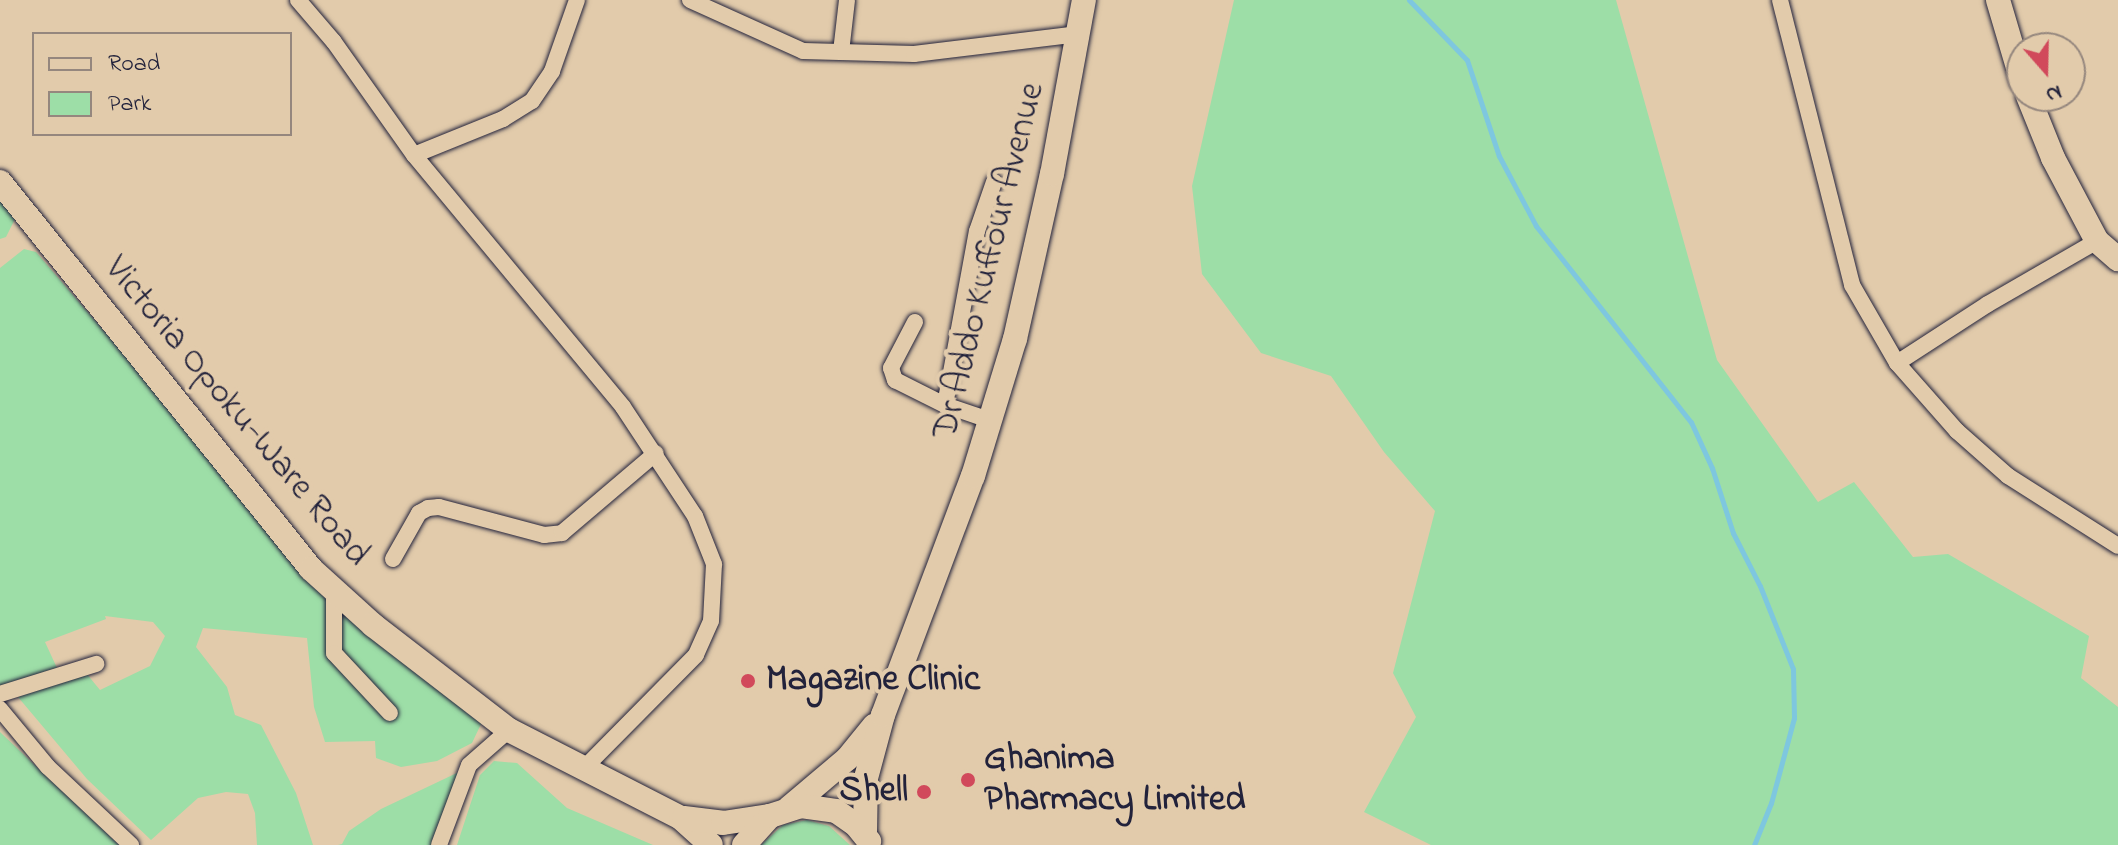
<!DOCTYPE html>
<html>
<head>
<meta charset="utf-8">
<style>
  body { margin:0 }
  #map { position:relative; width:2118px; height:845px; overflow:hidden; background:#e2cbab; font-family:"Indie Flower",sans-serif }
  div>[style] { position:absolute }
  .green>* { inset:0; background:#9ddea7 }
  .stream>* { height:5px; margin:-2.5px; padding:0 2.5px; transform-origin:2.5px; border-radius:2.5px; background:#7ec7df }
  .roads { filter:drop-shadow(0 0 2px #22223b) drop-shadow(0 0 2px #22223b) }
  .street>* { height:16px; margin:-8px; padding:0 8px; transform-origin:8px; border-radius:8px; background:#e2cbab }
  .secondary>* { height:24px; margin:-12px; padding:0 12px; transform-origin:12px; border-radius:12px; background:#e2cbab }
  .dots>* { width:22px; height:22px; translate:-50% -50%; box-sizing:border-box; border:4px solid #e2cbab; border-radius:50% }
  span { translate:-50% -50%; white-space:nowrap; text-align:center; line-height:1.15; -webkit-text-stroke:8px #e2cbab; paint-order:stroke }
  .street-label { font-size:36px; color:#22223b }
  .poi-label { font-size:36px; color:#22223b; font-weight:700 }
  .left { translate:0 -50%; text-align:left }
  .right { translate:-100% -50%; text-align:right }
  .legend { position:absolute; left:32px; top:32px; width:260px; height:104px; box-sizing:border-box; background:#e2cbab; border:2px solid #95877e; margin:0; padding:10px 14px; list-style:none; font-size:24px; color:#22223b }
  .legend li { display:flex; align-items:center; gap:16px; height:40px }
  .legend b { width:40px; border:2px solid #95877e }
  .north { position:absolute; left:2006px; top:32px; width:80px; height:80px; box-sizing:border-box; background:#e2cbab; border:2px solid #95877e; border-radius:50%; rotate:160deg; font-size:22px; font-weight:700; line-height:32px; text-align:center; color:#22223b }
  .north::after { content:''; display:block; margin:auto; width:28px; height:36px; background:#d1495b; clip-path:polygon(50% 0,100% 100%,50% 72%,0 100%) }
</style>
</head>
<body>
<div id="map">
  <div class="green">
    <div style="clip-path:polygon(1234px 0,1616px 0,1717px 360px,1818px 502px,1854px 482px,1913px 557px,1948px 554px,2089px 636px,2081px 678px,2118px 707px,2118px 845px,1431px 845px,1364px 812px,1416px 717px,1393px 673px,1435px 511px,1384px 452px,1331px 376px,1261px 353px,1202px 274px,1192px 186px)"></div>
    <div style="clip-path:polygon(0 195px,17px 215px,6px 237px,0 239px)"></div>
    <div style="clip-path:polygon(24px 249px,36px 252px,343px 609px,482px 722px,472px 743px,437px 761px,401px 767px,376px 758px,375px 741px,325px 742px,314px 707px,307px 638px,203px 628px,196px 647px,227px 687px,235px 715px,261px 725px,296px 793px,313px 845px,257px 845px,255px 813px,248px 794px,226px 792px,198px 798px,151px 840px,87px 779px,18px 697px,86px 673px,100px 690px,150px 666px,165px 636px,153px 622px,105px 616px,106px 619px,45px 642px,57px 668px,0 686px,0 268px)"></div>
    <div style="clip-path:polygon(0 732px,119px 845px,0 845px)"></div>
    <div style="clip-path:polygon(494px 761px,517px 763px,567px 808px,653px 845px,457px 845px,480px 775px)"></div>
    <div style="clip-path:polygon(461px 771px,433px 845px,338px 845px,342px 844px,349px 831px,381px 809px)"></div>
    <div style="clip-path:polygon(807px 820px,829px 826px,850px 845px,761px 845px,783px 825px)"></div>
  </div>
  <div class="stream">
    <div style="left:1409px;top:0;width:83px;rotate:46deg"></div>
    <div style="left:1467px;top:60px;width:101px;rotate:71.6deg"></div>
    <div style="left:1499px;top:156px;width:79px;rotate:62.1deg"></div>
    <div style="left:1536px;top:226px;width:250px;rotate:51.7deg"></div>
    <div style="left:1691px;top:422px;width:51px;rotate:65.5deg"></div>
    <div style="left:1712px;top:468px;width:68px;rotate:72.1deg"></div>
    <div style="left:1733px;top:533px;width:59px;rotate:63deg"></div>
    <div style="left:1760px;top:586px;width:89px;rotate:68.3deg"></div>
    <div style="left:1793px;top:669px;width:49px;rotate:88.8deg"></div>
    <div style="left:1794px;top:718px;width:88px;rotate:105.1deg"></div>
    <div style="left:1771px;top:803px;width:45px;rotate:112deg"></div>
  </div>
  <div class="roads">
    <div class="street">
      <div style="left:298px;top:0;width:55px;rotate:49.4deg"></div>
      <div style="left:334px;top:42px;width:138px;rotate:54.7deg"></div>
      <div style="left:414px;top:155px;width:327px;rotate:50.3deg"></div>
      <div style="left:623px;top:407px;width:131px;rotate:56.6deg"></div>
      <div style="left:695px;top:516px;width:52px;rotate:68.4deg"></div>
      <div style="left:714px;top:564px;width:57px;rotate:93deg"></div>
      <div style="left:711px;top:621px;width:37px;rotate:114deg"></div>
      <div style="left:696px;top:655px;width:158px;rotate:134.7deg"></div>
      <div style="left:690px;top:0;width:124px;rotate:24.3deg"></div>
      <div style="left:803px;top:51px;width:111px;rotate:1.5deg"></div>
      <div style="left:914px;top:54px;width:166px;rotate:-6.9deg"></div>
      <div style="left:1780px;top:0;width:294px;rotate:75.8deg"></div>
      <div style="left:1852px;top:285px;width:90px;rotate:60deg"></div>
      <div style="left:1897px;top:363px;width:91px;rotate:48.6deg"></div>
      <div style="left:1957px;top:431px;width:68px;rotate:41.4deg"></div>
      <div style="left:2008px;top:476px;width:130px;rotate:32.5deg"></div>
      <div style="left:841px;top:52px;width:52px;rotate:-83.4deg"></div>
      <div style="left:414px;top:155px;width:96px;rotate:-22deg"></div>
      <div style="left:503px;top:119px;width:34px;rotate:-32deg"></div>
      <div style="left:532px;top:101px;width:36px;rotate:-56deg"></div>
      <div style="left:552px;top:71px;width:75px;rotate:-70.6deg"></div>
      <div style="left:915px;top:322px;width:52px;rotate:117.6deg"></div>
      <div style="left:891px;top:368px;width:13px;rotate:72deg"></div>
      <div style="left:895px;top:380px;width:56px;rotate:26.6deg"></div>
      <div style="left:945px;top:405px;width:50px;rotate:18.8deg"></div>
      <div style="left:1897px;top:363px;width:108px;rotate:-33deg"></div>
      <div style="left:1988px;top:304px;width:126px;rotate:-30deg"></div>
      <div style="left:945px;top:405px;width:177px;rotate:-79.6deg"></div>
      <div style="left:977px;top:231px;width:52px;rotate:-70.9deg"></div>
      <div style="left:393px;top:559px;width:53px;rotate:-60.5deg"></div>
      <div style="left:419px;top:513px;width:10px;rotate:-29deg"></div>
      <div style="left:428px;top:508px;width:11px;rotate:-5deg"></div>
      <div style="left:439px;top:507px;width:109px;rotate:14.9deg"></div>
      <div style="left:544px;top:535px;width:18px;rotate:-6deg"></div>
      <div style="left:562px;top:533px;width:123px;rotate:-40.4deg"></div>
      <div style="left:334px;top:589px;width:64px;rotate:90deg"></div>
      <div style="left:334px;top:653px;width:82px;rotate:47deg"></div>
      <div style="left:0;top:694px;width:101px;rotate:-17.4deg"></div>
      <div style="left:0;top:709px;width:75px;rotate:50.4deg"></div>
      <div style="left:48px;top:767px;width:114px;rotate:43.2deg"></div>
      <div style="left:439px;top:845px;width:85px;rotate:-69.4deg"></div>
      <div style="left:469px;top:765px;width:53px;rotate:-41.2deg"></div>
    </div>
    <div class="secondary">
      <div style="left:1998px;top:0;width:84px;rotate:73.5deg"></div>
      <div style="left:2028px;top:96px;width:67px;rotate:68deg"></div>
      <div style="left:2053px;top:158px;width:94px;rotate:62.1deg"></div>
      <div style="left:2097px;top:241px;width:28px;rotate:41deg"></div>
      <div style="left:0;top:182px;width:496px;rotate:51.2deg"></div>
      <div style="left:311px;top:569px;width:84px;rotate:42.1deg"></div>
      <div style="left:373px;top:625px;width:172px;rotate:37.7deg"></div>
      <div style="left:509px;top:730px;width:193px;rotate:27.1deg"></div>
      <div style="left:681px;top:818px;width:40px;rotate:42deg"></div>
      <div style="left:789px;top:808px;width:76px;rotate:-40.2deg"></div>
      <div style="left:847px;top:759px;width:43px;rotate:-50.7deg"></div>
      <div style="left:684px;top:818px;width:39px;rotate:7deg"></div>
      <div style="left:723px;top:823px;width:48px;rotate:-8.5deg"></div>
      <div style="left:865px;top:833px;width:55px;rotate:-89deg"></div>
      <div style="left:866px;top:778px;width:65px;rotate:-74.9deg"></div>
      <div style="left:883px;top:715px;width:255px;rotate:-69.4deg"></div>
      <div style="left:973px;top:476px;width:143px;rotate:-73deg"></div>
      <div style="left:1015px;top:339px;width:169px;rotate:-77.4deg"></div>
      <div style="left:1052px;top:174px;width:177px;rotate:-79.6deg"></div>
      <div style="left:744px;top:845px;width:39px;rotate:-48deg"></div>
      <div style="left:770px;top:816px;width:33px;rotate:-18deg"></div>
      <div style="left:801px;top:806px;width:35px;rotate:8deg"></div>
      <div style="left:836px;top:811px;width:24px;rotate:35deg"></div>
      <div style="left:856px;top:825px;width:21px;rotate:51deg"></div>
    </div>
  </div>
  <div class="dots">
    <div style="left:748px;top:681px;background:#d1495b"></div>
    <div style="left:968px;top:780px;background:#d1495b"></div>
    <div style="left:924px;top:792px;background:#d1495b"></div>
  </div>
  <div class="street-label">
    <span style="left:990px;top:261px;rotate:-76deg">Dr Addo Kuffour Avenue</span>
    <span style="left:236px;top:412px;rotate:50deg">Victoria Opoku-Ware Road</span>
  </div>
  <div class="poi-label">
    <span class="left" style="left:766px;top:681px">Magazine Clinic</span>
    <span class="left" style="left:984px;top:780px">Ghanima<br>Pharmacy Limited</span>
    <span class="right" style="left:908px;top:792px">Shell</span>
  </div>
  <ul class="legend">
  <li><b style="height:10px;background:#e2cbab"></b>Road</li>
  <li><b style="height:22px;background:#9ddea7"></b>Park</li>
  </ul>
  <div class="north">N</div>
</div>
</body>
</html>
